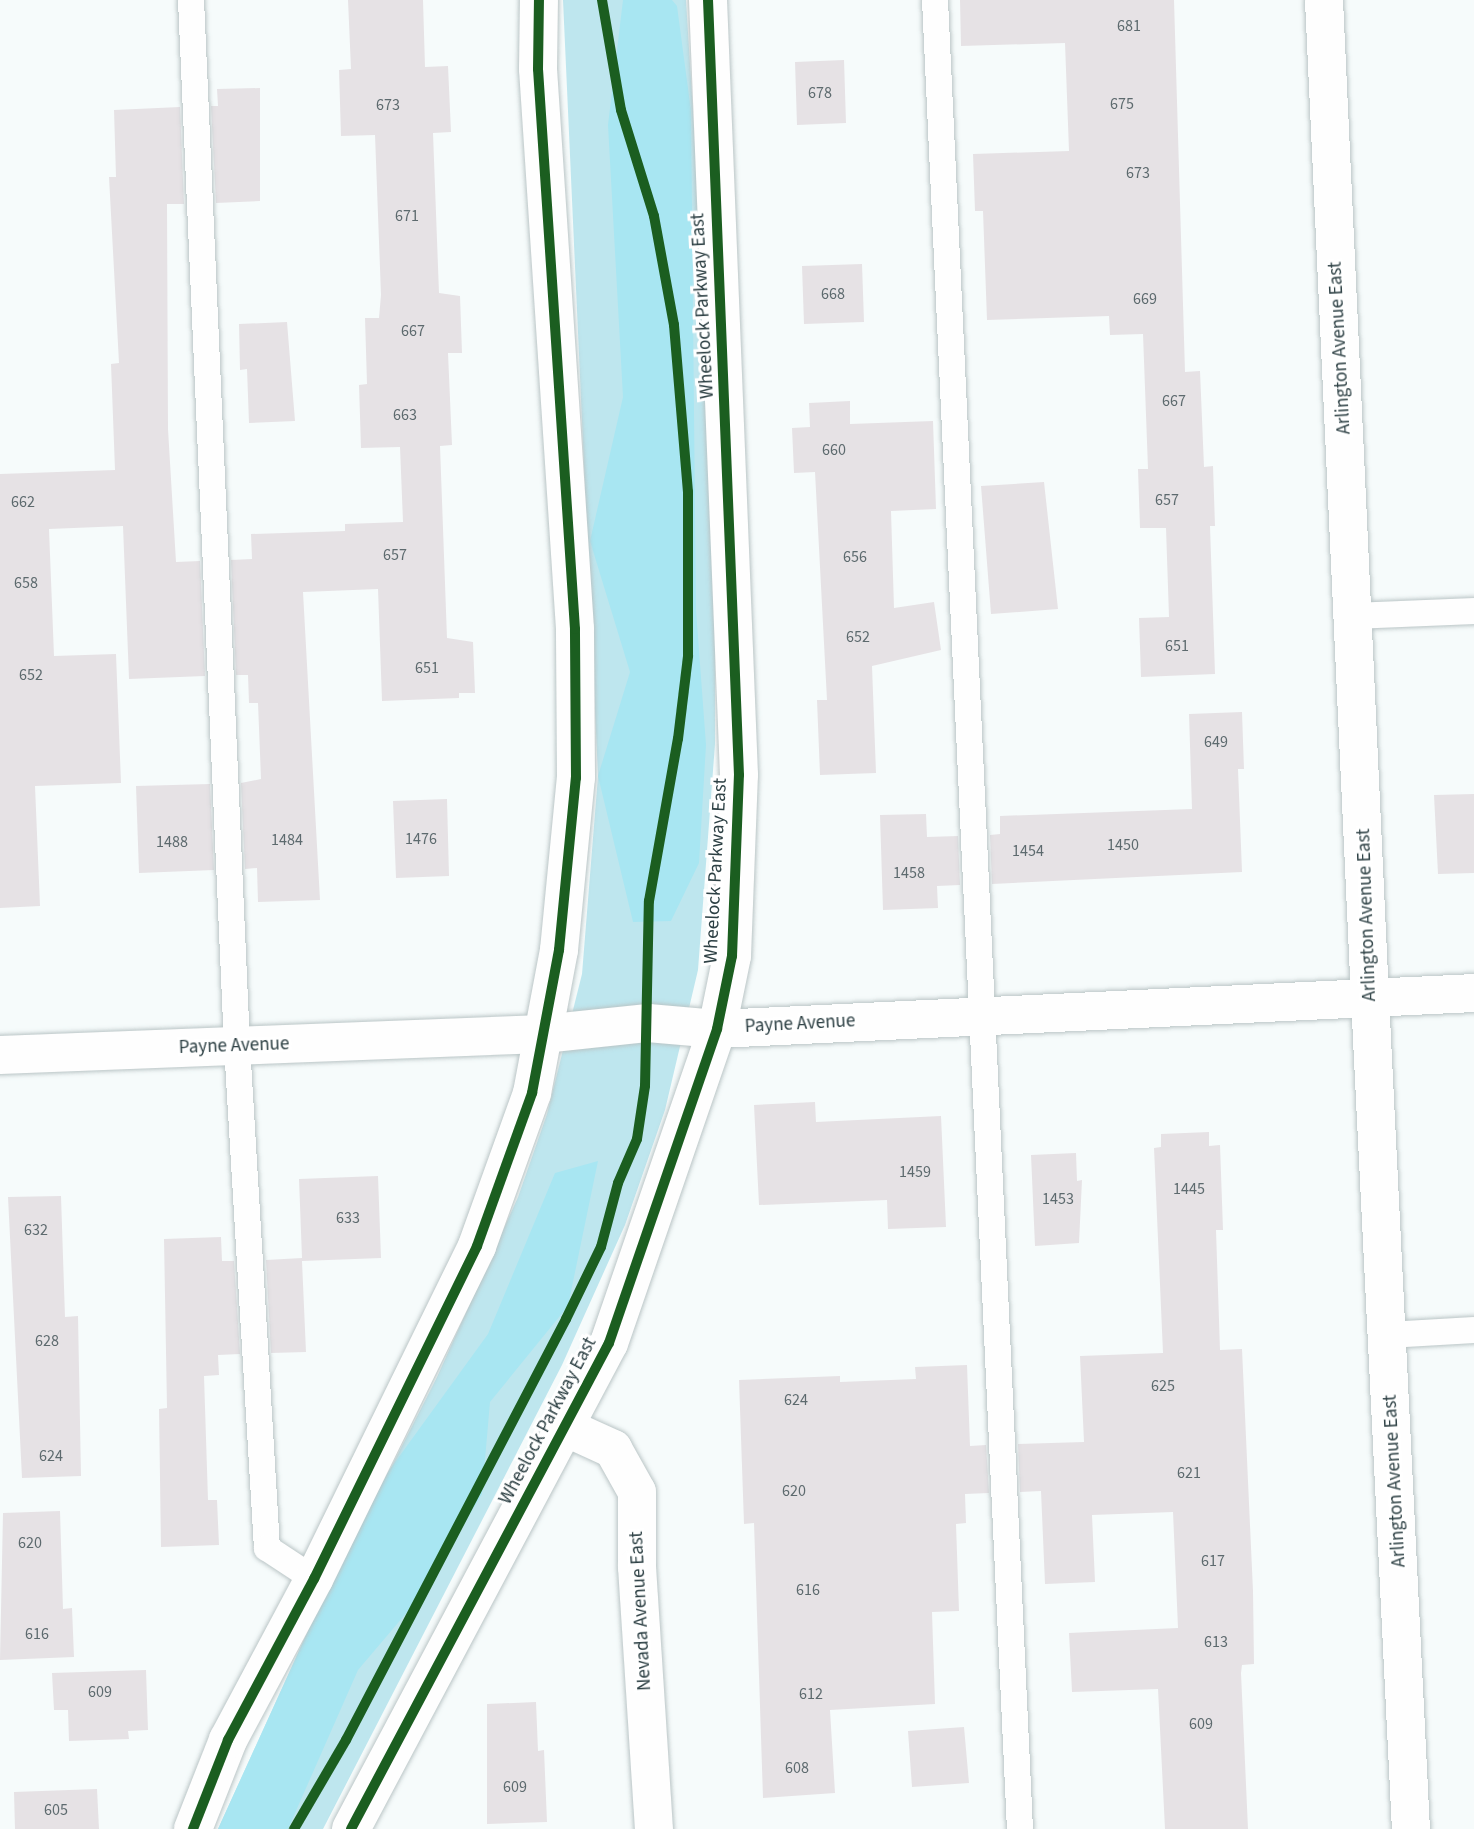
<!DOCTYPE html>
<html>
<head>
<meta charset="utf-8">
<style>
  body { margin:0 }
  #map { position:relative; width:1474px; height:1829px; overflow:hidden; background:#f6fbfb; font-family:"Source Sans 3",sans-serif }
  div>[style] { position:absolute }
  .green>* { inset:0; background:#bee6ee }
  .forest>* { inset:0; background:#a8e6f2 }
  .building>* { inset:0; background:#e6e2e5 }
  .roads { filter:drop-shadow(0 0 2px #bac5c6) drop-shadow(0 0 2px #bac5c6) }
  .lane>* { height:26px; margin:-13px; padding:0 13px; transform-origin:13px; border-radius:13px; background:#fefefe }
  .street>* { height:38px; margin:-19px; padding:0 19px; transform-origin:19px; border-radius:19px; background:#fefefe }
  .secondary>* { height:38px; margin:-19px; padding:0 19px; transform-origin:19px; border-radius:19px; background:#fefefe }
  .cycleway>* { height:10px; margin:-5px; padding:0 5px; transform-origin:5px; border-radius:5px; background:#1b5e20 }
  span { translate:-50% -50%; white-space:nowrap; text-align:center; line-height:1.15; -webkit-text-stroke:6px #fff; paint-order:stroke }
  .number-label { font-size:16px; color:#5d6a6e }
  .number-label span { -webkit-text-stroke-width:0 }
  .street-label { font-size:19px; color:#2d4044 }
</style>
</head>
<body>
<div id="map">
  <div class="green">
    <div style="clip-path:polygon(563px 0,686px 0,705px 304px,715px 595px,715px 744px,698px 970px,665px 1110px,625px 1225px,562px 1365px,323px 1829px,218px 1829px,306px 1635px,437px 1377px,518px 1197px,547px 1114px,582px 974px,598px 776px)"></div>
  </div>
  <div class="forest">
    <div style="clip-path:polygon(623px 0,672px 0,677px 6px,691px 111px,696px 610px,706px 745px,699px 863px,671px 921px,633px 922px,598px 776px,630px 672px,590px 541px,623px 397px,608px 125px)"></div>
    <div style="clip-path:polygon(598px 1161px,568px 1306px,490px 1402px,482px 1494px,420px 1597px,358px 1670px,288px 1829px,218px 1829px,320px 1605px,388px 1472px,488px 1334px,555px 1173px)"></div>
  </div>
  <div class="building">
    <div style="clip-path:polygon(348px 0,423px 0,425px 67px,448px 66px,451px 132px,433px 133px,439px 293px,460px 296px,462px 353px,448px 353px,452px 445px,440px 446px,447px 638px,473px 642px,475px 693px,459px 693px,459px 698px,382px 701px,378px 589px,303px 592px,320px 900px,258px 902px,257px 868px,245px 869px,241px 783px,261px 779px,258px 703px,249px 703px,248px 675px,236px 675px,231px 560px,252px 559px,251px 534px,345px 531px,345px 524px,403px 522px,400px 447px,361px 448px,359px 385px,367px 384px,365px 318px,379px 318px,381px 295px,375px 135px,341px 136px,339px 70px,351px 69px)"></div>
    <div style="clip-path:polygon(960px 0,1174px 0,1185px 372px,1200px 371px,1204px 467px,1213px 466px,1215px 526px,1210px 526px,1215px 674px,1141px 677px,1139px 618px,1169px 617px,1166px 528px,1140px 528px,1138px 469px,1148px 469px,1143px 334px,1110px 335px,1109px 316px,987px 320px,983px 211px,975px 211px,973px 154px,1069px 151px,1065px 43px,961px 46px)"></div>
    <div style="clip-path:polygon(844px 60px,846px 123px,797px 125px,795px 62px)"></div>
    <div style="clip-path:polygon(260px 88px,260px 201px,216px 203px,211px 106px,218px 106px,217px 89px)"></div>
    <div style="clip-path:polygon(180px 107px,184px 204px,167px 204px,168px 429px,176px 562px,200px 561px,205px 676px,129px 679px,123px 526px,49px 529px,54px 656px,116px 654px,121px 783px,35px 786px,40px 906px,0 908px,0 474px,115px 470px,111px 364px,119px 363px,109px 177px,116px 177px,114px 110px)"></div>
    <div style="clip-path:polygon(862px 264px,864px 322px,804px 324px,802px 266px)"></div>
    <div style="clip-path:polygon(287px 322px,295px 421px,249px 423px,247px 369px,240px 370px,239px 324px)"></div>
    <div style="clip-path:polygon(850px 401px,850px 424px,933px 421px,936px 509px,891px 511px,894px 608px,934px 602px,941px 650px,872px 666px,876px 773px,820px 775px,817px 700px,827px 700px,815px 472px,794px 473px,792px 428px,810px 427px,809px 403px)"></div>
    <div style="clip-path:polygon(1044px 482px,1058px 609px,991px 614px,981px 486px)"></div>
    <div style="clip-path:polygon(1242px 712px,1244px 769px,1238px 769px,1242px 872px,992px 884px,990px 835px,1000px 834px,1000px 816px,1192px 809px,1189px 714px)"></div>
    <div style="clip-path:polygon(210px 784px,214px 870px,139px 873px,136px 786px)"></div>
    <div style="clip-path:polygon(1474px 794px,1474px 873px,1438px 874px,1434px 795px)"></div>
    <div style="clip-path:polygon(447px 799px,449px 876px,396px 878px,393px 801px)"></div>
    <div style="clip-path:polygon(926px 814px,927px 837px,958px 836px,960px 885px,937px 886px,938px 908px,883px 910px,880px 815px)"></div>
    <div style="clip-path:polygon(815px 1102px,816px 1122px,941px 1116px,946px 1227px,888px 1229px,887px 1200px,759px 1205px,754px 1105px)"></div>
    <div style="clip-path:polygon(1209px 1132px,1209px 1146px,1220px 1145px,1223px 1230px,1216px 1230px,1220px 1350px,1242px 1349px,1253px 1591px,1254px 1664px,1242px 1665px,1241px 1673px,1248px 1829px,1165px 1829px,1158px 1689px,1072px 1692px,1069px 1633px,1178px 1628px,1173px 1512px,1092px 1515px,1095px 1582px,1045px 1584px,1041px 1491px,1020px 1492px,1018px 1444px,1084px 1442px,1080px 1356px,1163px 1353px,1154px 1148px,1161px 1147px,1161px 1134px)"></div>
    <div style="clip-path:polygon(1076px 1153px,1077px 1181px,1082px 1180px,1079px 1243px,1035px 1246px,1031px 1155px)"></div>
    <div style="clip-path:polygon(378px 1176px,381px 1258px,302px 1261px,306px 1352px,271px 1353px,266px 1260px,302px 1258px,299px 1179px)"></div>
    <div style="clip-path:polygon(61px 1196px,65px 1317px,78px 1316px,81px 1476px,22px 1478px,8px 1197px)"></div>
    <div style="clip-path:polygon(221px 1237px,222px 1261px,234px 1261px,240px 1354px,218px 1355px,219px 1375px,204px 1376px,208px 1500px,217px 1500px,219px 1545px,161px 1547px,159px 1409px,167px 1408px,164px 1239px)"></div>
    <div style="clip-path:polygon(967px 1365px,970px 1446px,986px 1445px,989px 1493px,965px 1494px,966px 1523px,956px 1524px,959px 1611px,932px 1612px,935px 1704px,830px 1710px,835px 1793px,763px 1798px,754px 1523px,744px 1524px,739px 1380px,840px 1376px,840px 1382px,916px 1379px,915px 1367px)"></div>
    <div style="clip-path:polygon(60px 1511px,63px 1609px,72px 1608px,74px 1657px,0 1660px,3px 1513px)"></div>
    <div style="clip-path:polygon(146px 1670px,148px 1730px,128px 1731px,129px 1739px,69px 1741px,68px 1710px,54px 1710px,52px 1673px)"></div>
    <div style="clip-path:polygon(536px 1702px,538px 1751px,544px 1750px,547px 1822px,487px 1824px,487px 1704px)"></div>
    <div style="clip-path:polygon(964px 1727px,969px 1783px,912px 1787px,908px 1731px)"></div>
    <div style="clip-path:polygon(97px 1789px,99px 1829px,15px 1829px,14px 1792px)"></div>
  </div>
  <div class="roads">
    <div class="lane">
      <div style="left:191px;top:0;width:1046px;rotate:87.48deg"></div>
      <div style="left:237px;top:1045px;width:504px;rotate:86.59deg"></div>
      <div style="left:267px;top:1548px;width:56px;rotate:33.4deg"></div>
      <div style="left:935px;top:0;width:1831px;rotate:87.34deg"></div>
      <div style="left:1353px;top:616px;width:121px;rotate:-2.4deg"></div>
      <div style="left:1388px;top:1335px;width:86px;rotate:-3.3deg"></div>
    </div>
    <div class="street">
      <div style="left:1324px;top:0;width:999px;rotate:87.36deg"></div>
      <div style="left:567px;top:1428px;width:51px;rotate:24.5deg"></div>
      <div style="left:613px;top:1449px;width:49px;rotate:60.8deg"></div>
      <div style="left:637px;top:1492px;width:75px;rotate:90deg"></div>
      <div style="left:637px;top:1567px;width:263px;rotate:86.3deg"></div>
    </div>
    <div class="secondary">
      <div style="left:1370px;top:998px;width:832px;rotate:87.18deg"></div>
      <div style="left:0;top:1055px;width:543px;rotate:-2.21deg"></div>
      <div style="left:543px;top:1034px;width:106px;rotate:-6deg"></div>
      <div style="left:648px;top:1023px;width:69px;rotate:5deg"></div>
      <div style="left:717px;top:1029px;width:758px;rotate:-2.72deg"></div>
      <div style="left:193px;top:1829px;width:96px;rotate:-68.5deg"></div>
      <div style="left:228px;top:1740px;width:183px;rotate:-61.9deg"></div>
      <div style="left:314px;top:1579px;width:371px;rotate:-63.9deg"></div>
      <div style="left:477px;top:1246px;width:163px;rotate:-70.2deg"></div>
      <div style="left:532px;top:1093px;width:146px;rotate:-79.3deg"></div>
      <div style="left:559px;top:950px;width:173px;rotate:-84.4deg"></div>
      <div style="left:576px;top:778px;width:149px;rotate:-90.4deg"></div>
      <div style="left:575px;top:629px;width:561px;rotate:-93.78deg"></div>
      <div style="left:538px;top:69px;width:69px;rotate:-89.2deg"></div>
      <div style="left:351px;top:1829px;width:550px;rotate:-62.04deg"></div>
      <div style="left:609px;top:1343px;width:332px;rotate:-71deg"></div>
      <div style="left:717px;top:1029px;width:75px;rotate:-78.4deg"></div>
      <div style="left:732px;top:956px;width:181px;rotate:-87.8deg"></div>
      <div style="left:739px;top:775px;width:776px;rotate:-92.29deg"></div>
    </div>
  </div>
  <div class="cycleway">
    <div style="left:193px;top:1829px;width:96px;rotate:-68.5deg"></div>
    <div style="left:228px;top:1740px;width:183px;rotate:-61.9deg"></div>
    <div style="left:314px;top:1579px;width:371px;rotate:-63.9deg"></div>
    <div style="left:477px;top:1246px;width:163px;rotate:-70.2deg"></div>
    <div style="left:532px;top:1093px;width:146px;rotate:-79.3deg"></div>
    <div style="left:559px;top:950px;width:173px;rotate:-84.4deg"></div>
    <div style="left:576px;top:778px;width:149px;rotate:-90.4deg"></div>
    <div style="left:575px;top:629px;width:561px;rotate:-93.78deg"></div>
    <div style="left:538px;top:69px;width:69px;rotate:-89.2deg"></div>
    <div style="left:294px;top:1829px;width:103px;rotate:-59.7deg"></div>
    <div style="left:346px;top:1740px;width:475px;rotate:-62.4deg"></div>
    <div style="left:566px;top:1319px;width:80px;rotate:-64.1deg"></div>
    <div style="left:601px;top:1247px;width:66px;rotate:-75.1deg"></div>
    <div style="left:618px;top:1183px;width:48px;rotate:-66.6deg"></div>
    <div style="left:637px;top:1139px;width:54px;rotate:-81.4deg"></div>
    <div style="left:645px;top:1086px;width:185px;rotate:-88.8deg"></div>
    <div style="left:649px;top:901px;width:165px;rotate:-79.9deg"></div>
    <div style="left:678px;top:739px;width:84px;rotate:-83.1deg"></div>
    <div style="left:688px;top:656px;width:164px;rotate:-90deg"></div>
    <div style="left:688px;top:492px;width:168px;rotate:-94.8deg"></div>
    <div style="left:674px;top:325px;width:111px;rotate:-100.4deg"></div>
    <div style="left:654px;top:216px;width:111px;rotate:-107.3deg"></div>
    <div style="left:621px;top:110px;width:112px;rotate:-99.8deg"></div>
    <div style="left:351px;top:1829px;width:550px;rotate:-62.04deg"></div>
    <div style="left:609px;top:1343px;width:332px;rotate:-71deg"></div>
    <div style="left:717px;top:1029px;width:75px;rotate:-78.4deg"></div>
    <div style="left:732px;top:956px;width:181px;rotate:-87.8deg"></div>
    <div style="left:739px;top:775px;width:776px;rotate:-92.29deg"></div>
  </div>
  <div class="number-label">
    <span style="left:1129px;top:26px">681</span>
    <span style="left:820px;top:93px">678</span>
    <span style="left:1122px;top:104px">675</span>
    <span style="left:388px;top:105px">673</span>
    <span style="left:1138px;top:173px">673</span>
    <span style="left:407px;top:216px">671</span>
    <span style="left:833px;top:294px">668</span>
    <span style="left:1145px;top:299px">669</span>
    <span style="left:413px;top:331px">667</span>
    <span style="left:1174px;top:401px">667</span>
    <span style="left:405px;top:415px">663</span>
    <span style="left:834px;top:450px">660</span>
    <span style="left:1167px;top:500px">657</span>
    <span style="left:23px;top:502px">662</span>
    <span style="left:395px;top:555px">657</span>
    <span style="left:855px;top:557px">656</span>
    <span style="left:26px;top:583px">658</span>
    <span style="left:858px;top:637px">652</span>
    <span style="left:1177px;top:646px">651</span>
    <span style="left:427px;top:668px">651</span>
    <span style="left:31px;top:675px">652</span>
    <span style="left:1216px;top:742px">649</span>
    <span style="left:421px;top:839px">1476</span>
    <span style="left:287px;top:840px">1484</span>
    <span style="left:172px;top:842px">1488</span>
    <span style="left:1123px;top:845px">1450</span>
    <span style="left:1028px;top:851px">1454</span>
    <span style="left:909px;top:873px">1458</span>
    <span style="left:915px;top:1172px">1459</span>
    <span style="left:1189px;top:1189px">1445</span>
    <span style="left:1058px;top:1199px">1453</span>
    <span style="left:348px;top:1218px">633</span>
    <span style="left:36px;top:1230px">632</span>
    <span style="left:47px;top:1341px">628</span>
    <span style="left:1163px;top:1386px">625</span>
    <span style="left:796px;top:1400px">624</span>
    <span style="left:51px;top:1456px">624</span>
    <span style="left:1189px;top:1473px">621</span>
    <span style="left:794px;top:1491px">620</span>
    <span style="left:30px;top:1543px">620</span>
    <span style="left:1213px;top:1561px">617</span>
    <span style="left:808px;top:1590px">616</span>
    <span style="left:37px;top:1634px">616</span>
    <span style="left:1216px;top:1642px">613</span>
    <span style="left:100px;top:1692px">609</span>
    <span style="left:811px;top:1694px">612</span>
    <span style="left:1201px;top:1724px">609</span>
    <span style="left:797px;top:1768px">608</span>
    <span style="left:515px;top:1787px">609</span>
    <span style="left:56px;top:1810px">605</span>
  </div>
  <div class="street-label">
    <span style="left:703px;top:306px;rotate:-93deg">Wheelock Parkway East</span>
    <span style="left:1340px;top:348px;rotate:-93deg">Arlington Avenue East</span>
    <span style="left:716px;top:871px;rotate:-87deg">Wheelock Parkway East</span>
    <span style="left:1367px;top:915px;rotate:-92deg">Arlington Avenue East</span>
    <span style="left:800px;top:1024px;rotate:-3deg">Payne Avenue</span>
    <span style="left:234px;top:1046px;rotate:-2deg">Payne Avenue</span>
    <span style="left:548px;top:1421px;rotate:-62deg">Wheelock Parkway East</span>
    <span style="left:1395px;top:1481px;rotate:-93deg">Arlington Avenue East</span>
    <span style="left:641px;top:1611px;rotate:-93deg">Nevada Avenue East</span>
  </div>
</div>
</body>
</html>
